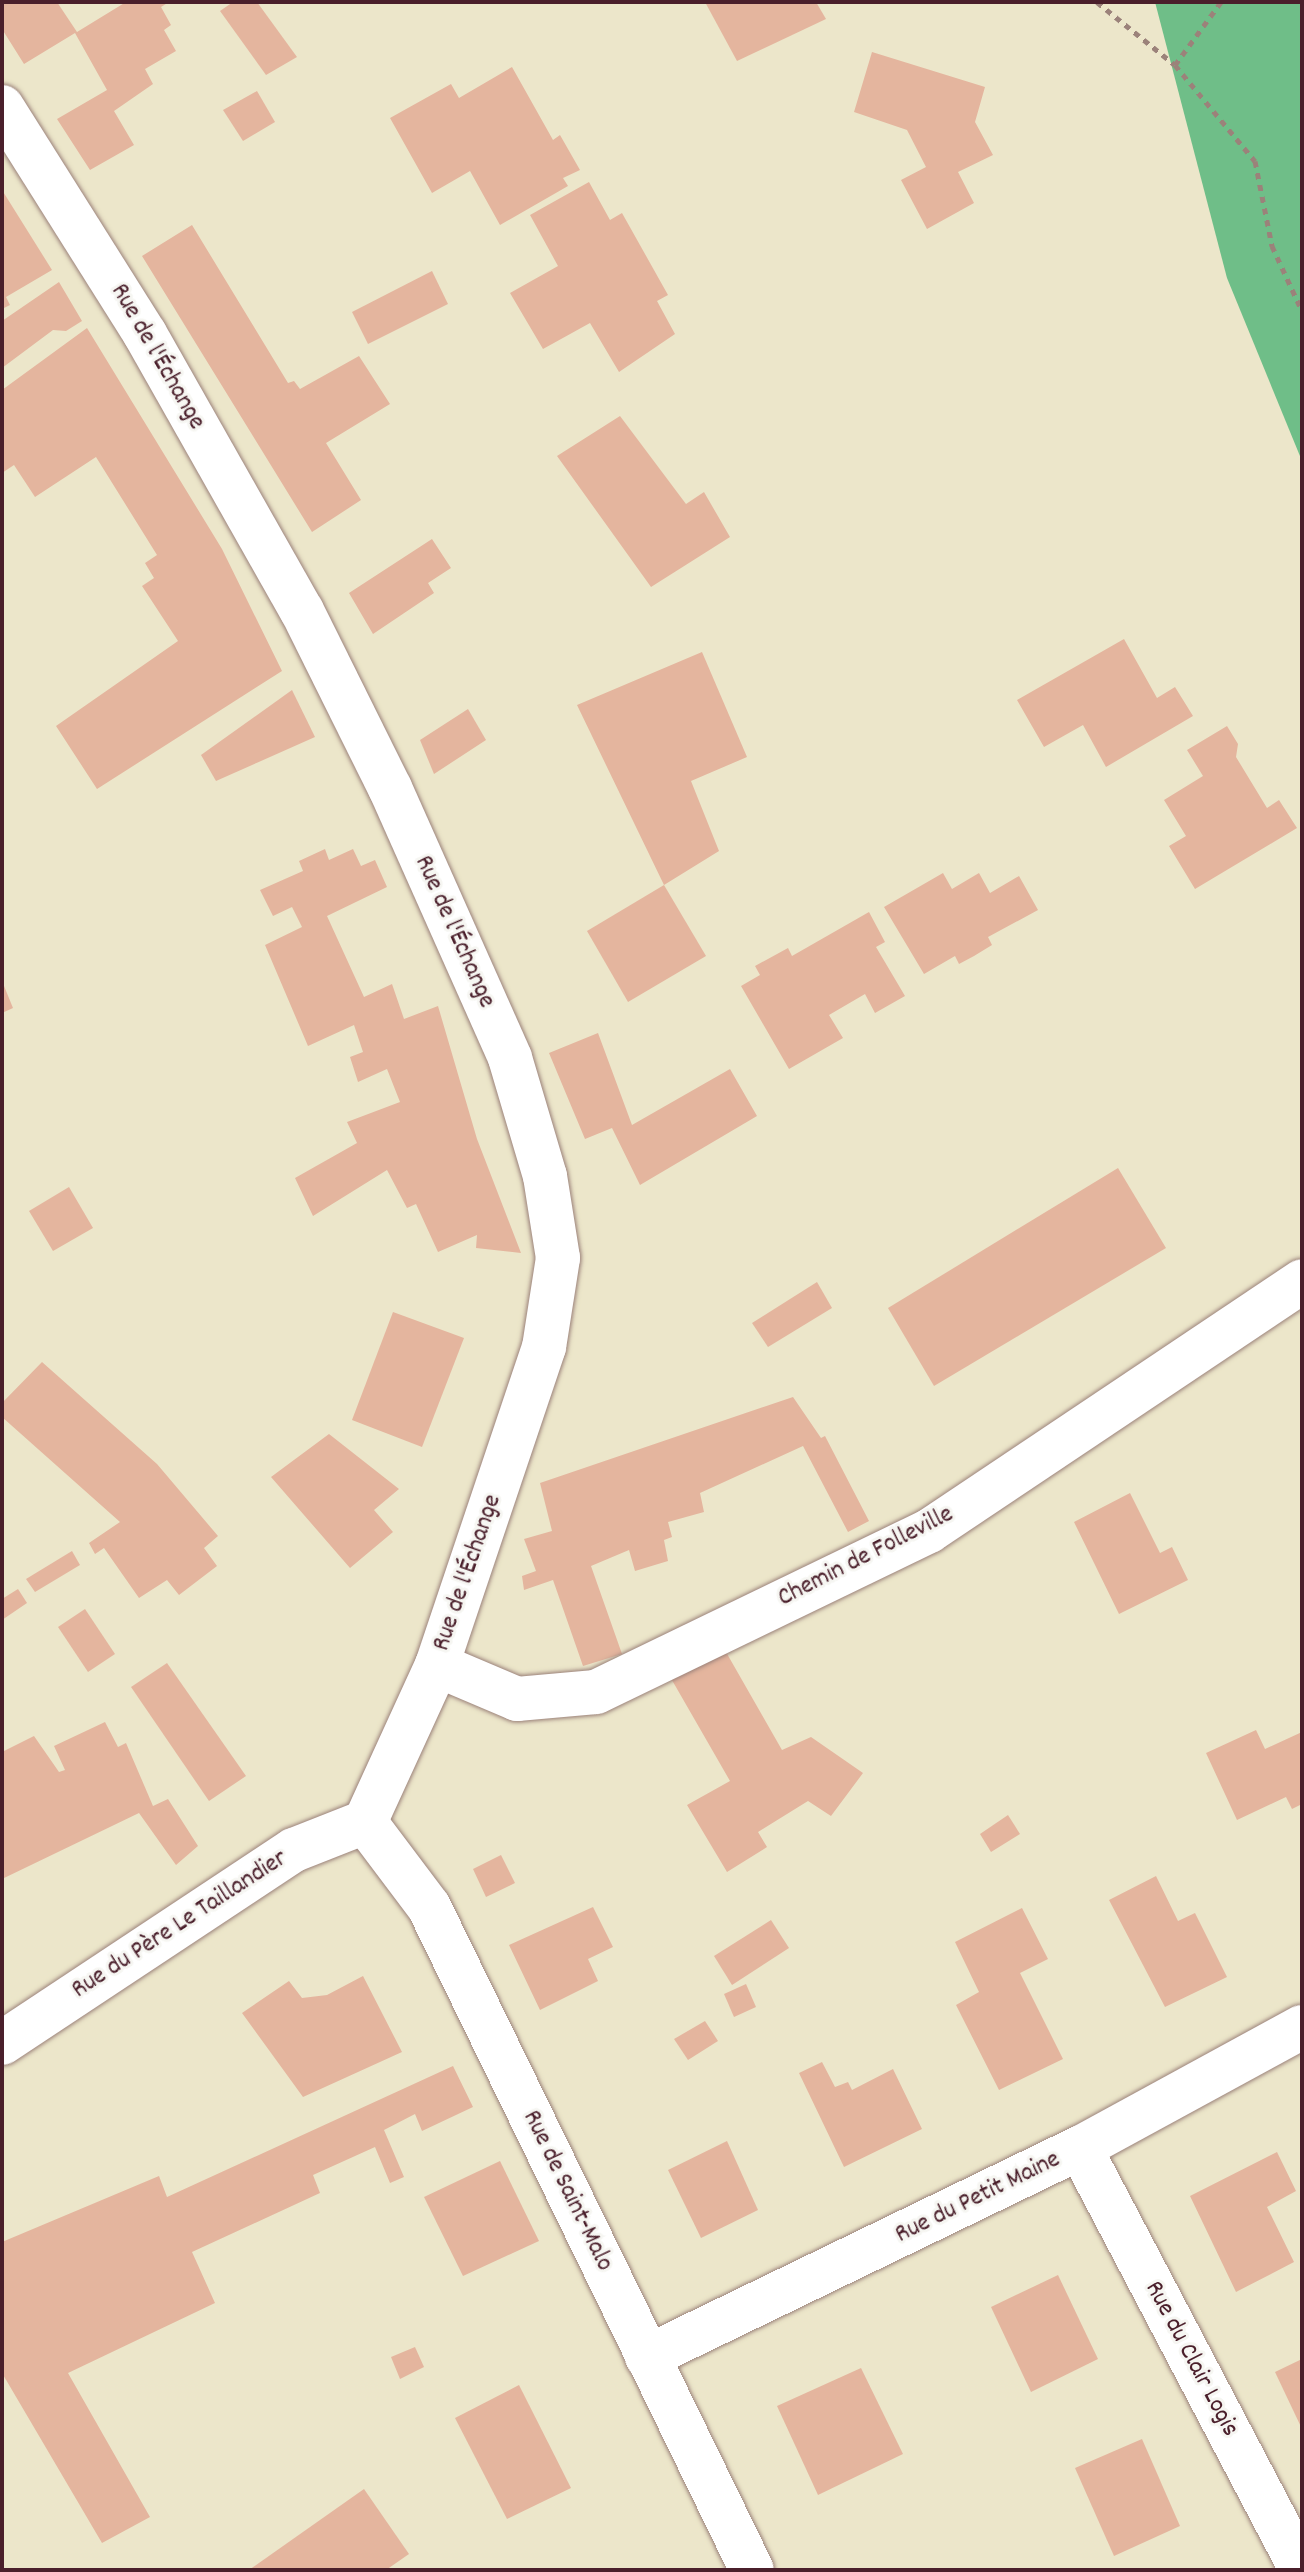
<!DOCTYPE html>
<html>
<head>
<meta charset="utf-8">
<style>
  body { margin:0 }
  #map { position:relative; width:1304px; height:2572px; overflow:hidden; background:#ece6ca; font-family:Dekko,sans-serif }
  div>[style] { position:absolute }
  .forest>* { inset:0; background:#6fbe88 }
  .building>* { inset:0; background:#e4b59e }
  .path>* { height:5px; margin-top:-2.5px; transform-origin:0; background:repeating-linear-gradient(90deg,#9b827a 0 6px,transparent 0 12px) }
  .roads { filter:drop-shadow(0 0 2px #9b827a) drop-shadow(0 0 2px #9b827a) }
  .minor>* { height:44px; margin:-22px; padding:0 22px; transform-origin:22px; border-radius:22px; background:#fff }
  span { translate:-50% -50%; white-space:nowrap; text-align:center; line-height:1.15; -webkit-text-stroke:6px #f6f6f2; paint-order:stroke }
  .street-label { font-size:26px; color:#4a1f2b }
  .frame { position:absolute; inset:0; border:4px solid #4a1f2b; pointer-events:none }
</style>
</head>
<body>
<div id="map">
  <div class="forest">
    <div style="clip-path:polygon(1155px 2px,1302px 2px,1302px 461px,1227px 278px)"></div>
  </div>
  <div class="building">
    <div style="clip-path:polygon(2px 2px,57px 2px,77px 32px,126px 2px,169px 2px,161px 7px,171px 25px,164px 30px,176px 51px,145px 69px,153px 84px,114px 111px,134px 145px,90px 170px,57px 119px,107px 90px,75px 33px,24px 64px,2px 29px)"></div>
    <div style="clip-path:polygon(233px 2px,257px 2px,297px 57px,266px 75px,220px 11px)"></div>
    <div style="clip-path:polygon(705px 2px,816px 2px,826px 19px,737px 61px)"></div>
    <div style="clip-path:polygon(872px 52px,985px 87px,975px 122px,993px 155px,958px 172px,974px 203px,927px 229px,901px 180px,926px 167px,907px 130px,854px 112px)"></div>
    <div style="clip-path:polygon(512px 67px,553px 140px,560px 135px,580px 170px,563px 178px,568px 186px,500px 225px,470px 171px,432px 193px,390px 118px,451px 84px,459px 98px)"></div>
    <div style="clip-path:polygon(257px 91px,275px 122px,243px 141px,223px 110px)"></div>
    <div style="clip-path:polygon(589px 182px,610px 220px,622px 213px,668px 295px,657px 301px,675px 334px,619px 372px,590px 323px,543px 349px,510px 293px,558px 266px,530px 215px)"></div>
    <div style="clip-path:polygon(2px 190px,52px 270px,6px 297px,10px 305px,2px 309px)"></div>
    <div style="clip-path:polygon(192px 225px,288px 383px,294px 381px,300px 389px,359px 356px,390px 404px,326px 443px,361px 500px,312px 532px,142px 256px)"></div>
    <div style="clip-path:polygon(432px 271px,448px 304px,368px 344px,352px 312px)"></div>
    <div style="clip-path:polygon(59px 282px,82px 321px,66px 331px,53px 330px,2px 368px,2px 321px)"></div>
    <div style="clip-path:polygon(87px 328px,222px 549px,282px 671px,97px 789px,56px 726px,178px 641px,142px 586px,154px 578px,145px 563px,157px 555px,96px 457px,35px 497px,14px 465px,2px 473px,2px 390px)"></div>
    <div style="clip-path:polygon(620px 416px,686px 504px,704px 492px,730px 537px,651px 587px,557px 456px)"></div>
    <div style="clip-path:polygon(432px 539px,451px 568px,428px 583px,434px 593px,373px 634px,349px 593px)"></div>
    <div style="clip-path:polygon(1124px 639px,1157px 698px,1175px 687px,1193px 716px,1106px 767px,1083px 725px,1044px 747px,1017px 700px)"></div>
    <div style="clip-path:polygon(702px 652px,747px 757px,691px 781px,719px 851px,664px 885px,577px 705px)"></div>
    <div style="clip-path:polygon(292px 690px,315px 737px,216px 781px,201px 755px)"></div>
    <div style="clip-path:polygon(468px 709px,486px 740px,434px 774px,420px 740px)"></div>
    <div style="clip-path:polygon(1227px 726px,1238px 744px,1236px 757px,1267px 808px,1279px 800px,1297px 828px,1195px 889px,1169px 846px,1186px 836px,1164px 800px,1203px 776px,1187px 750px)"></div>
    <div style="clip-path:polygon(325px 849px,329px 860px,353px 849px,361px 866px,375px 860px,387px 887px,327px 916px,364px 997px,392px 984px,404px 1019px,438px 1006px,477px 1139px,521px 1253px,476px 1248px,477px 1235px,438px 1252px,416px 1204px,407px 1208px,387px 1170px,313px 1216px,295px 1178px,357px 1143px,347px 1122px,400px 1102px,387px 1069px,358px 1082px,350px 1057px,363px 1052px,354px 1025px,308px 1046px,265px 945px,302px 927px,292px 907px,273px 916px,260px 890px,303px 871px,299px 861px)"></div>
    <div style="clip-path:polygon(943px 873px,952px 889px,979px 873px,990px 893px,1019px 876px,1038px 910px,988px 937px,992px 945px,974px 956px,959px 964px,955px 956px,924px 974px,884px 907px)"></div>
    <div style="clip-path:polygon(664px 885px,706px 956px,628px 1002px,587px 931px)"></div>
    <div style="clip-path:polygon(869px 912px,885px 942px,876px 947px,905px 996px,875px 1013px,865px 994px,829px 1015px,843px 1038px,789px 1069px,741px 986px,760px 975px,755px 966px,788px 948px,792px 956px)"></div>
    <div style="clip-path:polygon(2px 981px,13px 1008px,2px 1013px)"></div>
    <div style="clip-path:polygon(598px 1033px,632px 1125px,730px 1069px,757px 1116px,640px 1185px,612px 1128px,585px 1139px,549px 1053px)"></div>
    <div style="clip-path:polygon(1118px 1168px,1166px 1248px,934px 1386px,888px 1308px)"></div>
    <div style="clip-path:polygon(69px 1187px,93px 1228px,53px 1251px,29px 1211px)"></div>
    <div style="clip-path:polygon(817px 1282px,832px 1308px,768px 1347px,752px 1323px)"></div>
    <div style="clip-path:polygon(393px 1312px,464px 1338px,422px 1447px,352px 1420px)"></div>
    <div style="clip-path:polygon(42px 1362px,157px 1464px,218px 1536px,204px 1548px,217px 1566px,179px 1595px,167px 1580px,139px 1598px,104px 1548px,95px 1554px,89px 1543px,120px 1522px,2px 1417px,2px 1403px)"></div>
    <div style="clip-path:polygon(793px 1397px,821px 1438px,825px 1436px,869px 1521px,848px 1532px,803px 1446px,700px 1493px,704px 1512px,668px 1522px,672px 1537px,664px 1540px,668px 1561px,635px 1571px,629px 1550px,591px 1566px,622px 1654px,583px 1666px,553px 1580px,524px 1590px,522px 1576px,536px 1571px,524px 1539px,552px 1531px,540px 1483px)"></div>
    <div style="clip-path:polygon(329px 1434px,399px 1489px,374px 1510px,393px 1532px,350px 1568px,271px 1477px)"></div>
    <div style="clip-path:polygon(1130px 1493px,1160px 1553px,1172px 1547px,1188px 1580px,1119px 1614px,1074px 1522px)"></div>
    <div style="clip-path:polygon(72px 1551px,80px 1565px,35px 1592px,26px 1579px)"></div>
    <div style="clip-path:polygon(18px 1589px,27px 1603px,2px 1620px,2px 1599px)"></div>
    <div style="clip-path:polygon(85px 1609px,115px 1654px,88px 1672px,58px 1627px)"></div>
    <div style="clip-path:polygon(722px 1645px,782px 1750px,811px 1737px,863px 1773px,831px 1816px,808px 1801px,758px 1832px,767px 1847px,727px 1872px,687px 1805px,730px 1781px,665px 1668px)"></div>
    <div style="clip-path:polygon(167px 1663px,246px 1776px,209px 1801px,131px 1687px)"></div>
    <div style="clip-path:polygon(105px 1722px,118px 1747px,126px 1743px,153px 1806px,168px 1799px,198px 1846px,176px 1865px,139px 1813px,2px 1879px,2px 1752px,34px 1736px,59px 1772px,65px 1770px,54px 1746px)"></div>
    <div style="clip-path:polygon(1256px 1730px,1265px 1749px,1302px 1732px,1302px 1804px,1292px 1809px,1286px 1797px,1237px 1820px,1206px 1753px)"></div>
    <div style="clip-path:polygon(1008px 1815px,1020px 1834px,991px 1852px,980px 1834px)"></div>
    <div style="clip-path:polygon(501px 1855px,515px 1883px,486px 1897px,473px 1869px)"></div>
    <div style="clip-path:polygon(1156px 1876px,1178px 1921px,1195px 1913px,1227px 1977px,1165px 2007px,1109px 1900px)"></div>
    <div style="clip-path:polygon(593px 1907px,613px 1947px,588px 1959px,598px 1981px,540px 2010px,509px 1945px)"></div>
    <div style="clip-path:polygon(1022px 1908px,1048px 1959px,1020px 1973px,1063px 2059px,999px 2090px,956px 2005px,979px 1992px,955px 1942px)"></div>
    <div style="clip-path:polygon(771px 1920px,789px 1948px,732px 1985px,714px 1956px)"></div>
    <div style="clip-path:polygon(363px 1976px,402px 2052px,303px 2097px,242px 2013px,289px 1981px,302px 1998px,327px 1995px)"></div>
    <div style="clip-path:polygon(746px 1984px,756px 2007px,734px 2017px,724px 1994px)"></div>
    <div style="clip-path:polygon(705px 2021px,718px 2041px,688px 2060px,674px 2039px)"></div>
    <div style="clip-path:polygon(822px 2062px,835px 2087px,848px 2082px,852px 2090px,893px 2069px,922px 2129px,844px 2167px,799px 2073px)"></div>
    <div style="clip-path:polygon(453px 2066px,473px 2107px,422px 2131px,415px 2114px,384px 2130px,404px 2177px,390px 2183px,375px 2147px,313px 2175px,320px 2193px,192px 2252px,215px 2303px,68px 2373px,150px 2517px,102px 2543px,2px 2373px,2px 2242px,159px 2176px,167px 2197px)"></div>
    <div style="clip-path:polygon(727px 2141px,758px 2210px,701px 2238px,668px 2170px)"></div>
    <div style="clip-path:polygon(1277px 2152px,1296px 2191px,1267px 2207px,1294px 2262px,1236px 2292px,1190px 2196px)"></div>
    <div style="clip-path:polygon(500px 2161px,539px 2241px,463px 2276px,424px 2197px)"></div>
    <div style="clip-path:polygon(1058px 2275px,1098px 2359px,1031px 2392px,991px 2307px)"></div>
    <div style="clip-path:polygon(415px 2347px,424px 2367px,400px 2379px,391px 2357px)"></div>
    <div style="clip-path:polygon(1302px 2359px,1302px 2429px,1275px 2372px)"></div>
    <div style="clip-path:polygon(861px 2368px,903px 2454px,818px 2495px,777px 2406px)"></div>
    <div style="clip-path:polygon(519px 2385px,571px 2488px,507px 2519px,455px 2418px)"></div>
    <div style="clip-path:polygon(1142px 2439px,1180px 2526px,1114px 2556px,1075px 2468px)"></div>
    <div style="clip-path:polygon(364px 2489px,409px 2554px,386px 2570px,249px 2570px)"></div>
  </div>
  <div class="path">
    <div style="left:1097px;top:2px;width:100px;rotate:38.9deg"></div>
    <div style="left:1175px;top:65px;width:125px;rotate:50.2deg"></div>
    <div style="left:1255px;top:161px;width:87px;rotate:78.7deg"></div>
    <div style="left:1272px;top:246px;width:72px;rotate:65.2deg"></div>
    <div style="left:1175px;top:65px;width:78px;rotate:-53.9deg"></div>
  </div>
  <div class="roads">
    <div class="minor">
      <div style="left:2px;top:107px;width:268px;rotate:57.8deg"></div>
      <div style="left:145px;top:334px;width:318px;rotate:60.5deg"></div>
      <div style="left:302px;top:611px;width:198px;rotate:63.6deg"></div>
      <div style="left:390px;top:788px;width:295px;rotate:66deg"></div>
      <div style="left:510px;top:1058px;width:123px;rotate:73.5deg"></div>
      <div style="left:545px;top:1176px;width:83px;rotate:81deg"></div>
      <div style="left:558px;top:1258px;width:90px;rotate:98.9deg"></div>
      <div style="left:544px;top:1347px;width:336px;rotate:108.6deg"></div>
      <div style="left:437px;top:1665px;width:173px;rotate:114.6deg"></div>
      <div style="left:437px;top:1665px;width:87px;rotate:23deg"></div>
      <div style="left:517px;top:1699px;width:79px;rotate:-5.1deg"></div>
      <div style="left:596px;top:1692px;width:370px;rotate:-25.8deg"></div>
      <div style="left:929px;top:1531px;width:449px;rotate:-33.8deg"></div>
      <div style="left:365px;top:1822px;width:106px;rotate:53deg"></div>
      <div style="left:429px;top:1907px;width:737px;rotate:64.03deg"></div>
      <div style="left:2px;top:2043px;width:350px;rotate:-33.5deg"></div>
      <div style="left:294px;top:1850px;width:76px;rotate:-21.5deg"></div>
      <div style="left:1080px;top:2148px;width:477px;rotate:62.3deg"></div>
      <div style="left:647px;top:2357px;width:481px;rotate:-25.8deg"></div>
      <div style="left:1080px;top:2148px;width:253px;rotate:-28.6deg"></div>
    </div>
  </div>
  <div class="street-label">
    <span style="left:157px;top:357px;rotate:60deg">Rue de l'Échange</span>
    <span style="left:454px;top:932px;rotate:66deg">Rue de l'Échange</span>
    <span style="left:866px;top:1557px;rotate:-27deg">Chemin de Folleville</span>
    <span style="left:468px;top:1573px;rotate:-71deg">Rue de l'Échange</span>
    <span style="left:180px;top:1925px;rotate:-33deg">Rue du Père Le Taillandier</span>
    <span style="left:567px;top:2191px;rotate:64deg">Rue de Saint-Malo</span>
    <span style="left:978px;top:2198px;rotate:-26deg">Rue du Petit Maine</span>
    <span style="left:1191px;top:2359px;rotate:62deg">Rue du Clair Logis</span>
  </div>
  <div class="frame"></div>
</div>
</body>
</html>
